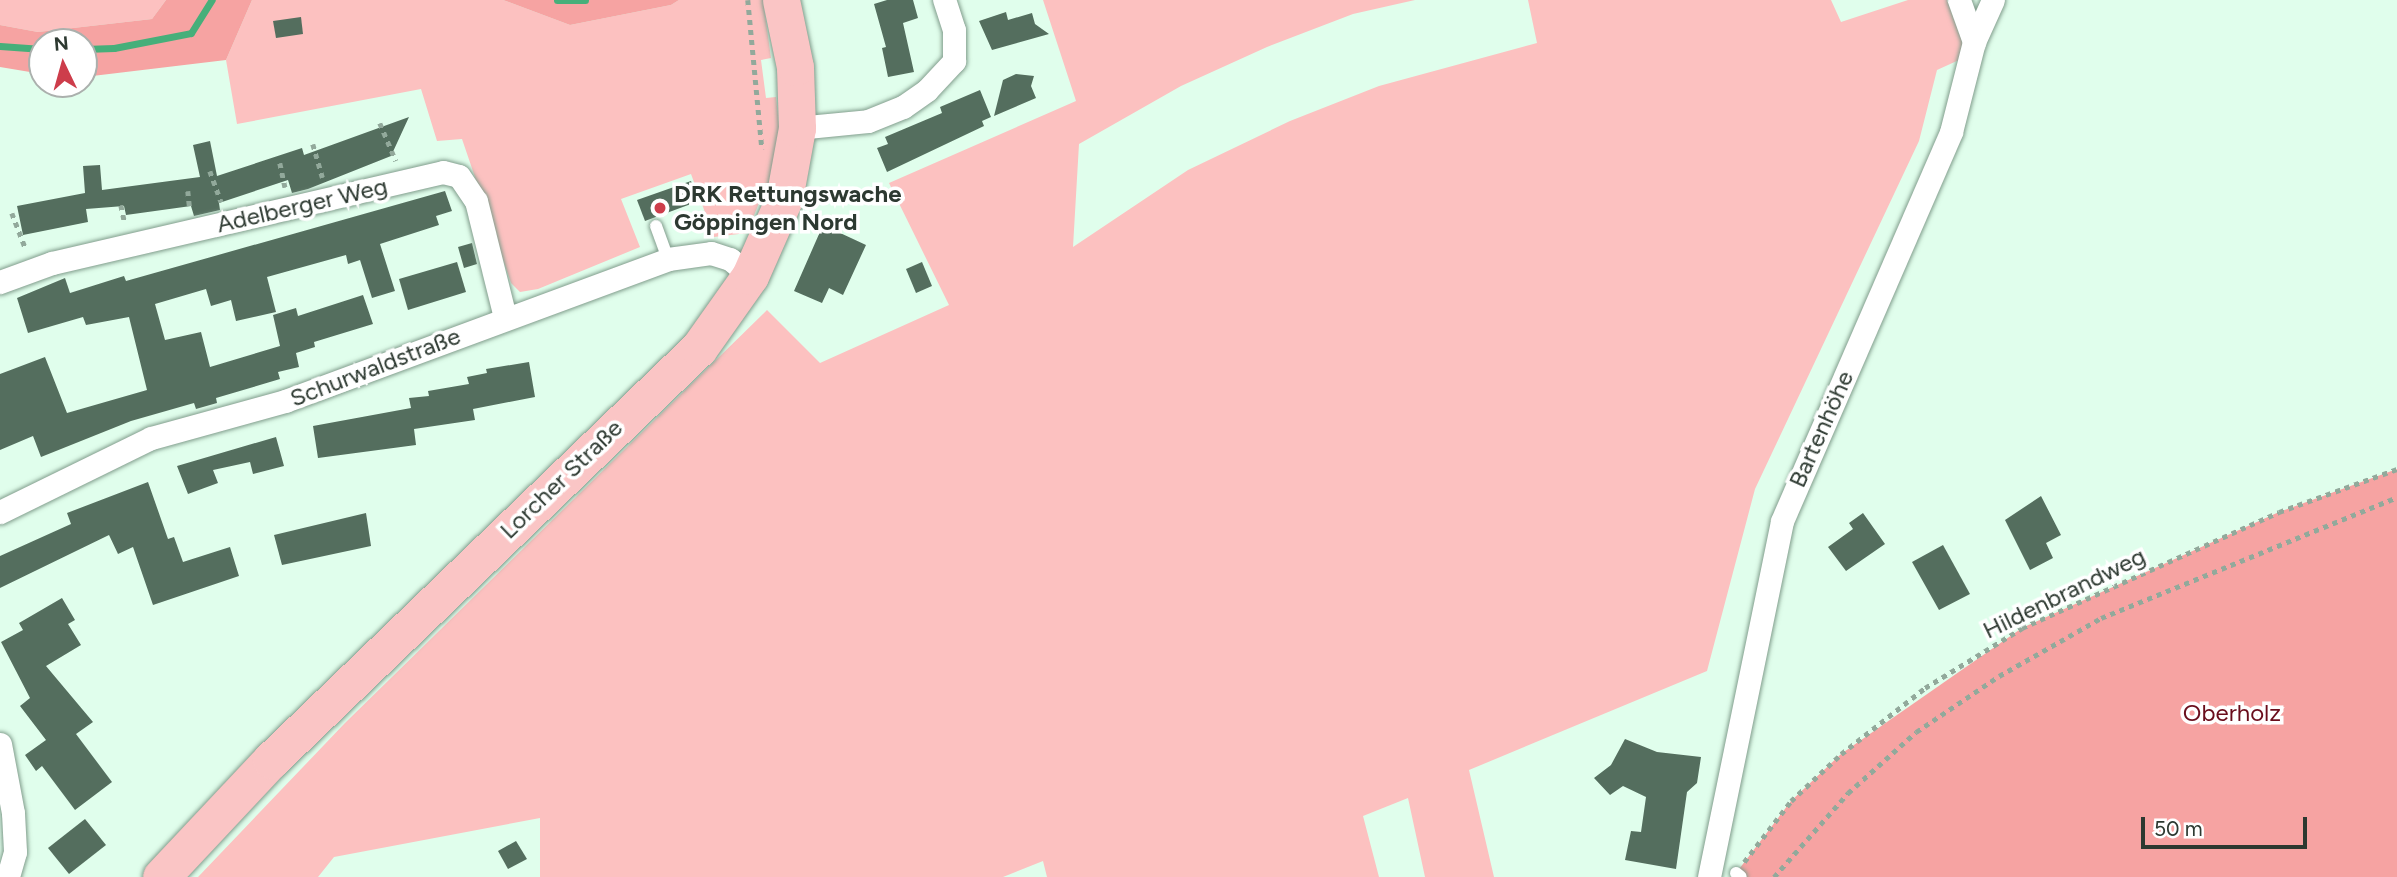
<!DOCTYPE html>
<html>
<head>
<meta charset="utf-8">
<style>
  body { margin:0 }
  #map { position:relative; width:2397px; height:877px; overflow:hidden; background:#e0feec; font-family:Figtree,sans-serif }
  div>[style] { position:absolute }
  .green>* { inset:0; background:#fcc1c0 }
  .forest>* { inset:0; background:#f6a3a2 }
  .stream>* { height:7px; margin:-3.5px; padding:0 3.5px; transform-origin:3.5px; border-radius:3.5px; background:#46af7a }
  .building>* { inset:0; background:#546e5e }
  .path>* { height:4.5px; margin-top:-2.25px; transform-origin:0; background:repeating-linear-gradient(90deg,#92a99b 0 5px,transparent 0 10px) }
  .roads { filter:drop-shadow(0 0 2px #819d8c) drop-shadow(0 0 2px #819d8c) }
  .lane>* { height:12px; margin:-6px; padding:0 6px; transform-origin:6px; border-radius:6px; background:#fff }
  .street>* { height:23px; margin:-11.5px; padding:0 11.5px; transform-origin:11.5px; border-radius:11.5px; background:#fff }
  .primary>* { height:37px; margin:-18.5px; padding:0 18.5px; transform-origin:18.5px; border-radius:18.5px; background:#fac5c5 }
  .dots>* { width:19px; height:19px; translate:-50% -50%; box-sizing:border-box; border:4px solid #fff; border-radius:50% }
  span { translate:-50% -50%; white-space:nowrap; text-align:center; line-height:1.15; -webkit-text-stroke:7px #fff; paint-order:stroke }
  .poi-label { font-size:24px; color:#2d3931; font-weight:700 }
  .left { translate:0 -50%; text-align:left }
  .street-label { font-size:24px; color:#2d3931 }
  .park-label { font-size:24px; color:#6a0d1c }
  .north { position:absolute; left:28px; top:28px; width:70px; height:70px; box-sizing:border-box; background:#fff; border:2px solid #abb0ad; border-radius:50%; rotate:355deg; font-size:19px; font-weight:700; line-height:28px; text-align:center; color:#2d3931 }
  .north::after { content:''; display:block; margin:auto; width:24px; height:32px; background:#cd3d4b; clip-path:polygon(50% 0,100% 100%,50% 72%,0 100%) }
  .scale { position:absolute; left:2141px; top:817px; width:166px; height:32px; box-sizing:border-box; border:4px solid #2d3931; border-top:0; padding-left:9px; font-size:21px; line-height:24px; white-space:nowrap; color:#2d3931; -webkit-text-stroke:5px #fff; paint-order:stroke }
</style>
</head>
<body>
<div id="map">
  <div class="green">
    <div style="clip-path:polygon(0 0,166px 0,152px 19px,38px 32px,0 25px)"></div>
    <div style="clip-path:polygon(252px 0,503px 0,570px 25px,671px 5px,679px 0,763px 0,771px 58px,761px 60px,766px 98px,776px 97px,781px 143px,769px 196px,763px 193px,747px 233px,714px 237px,691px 174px,621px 199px,640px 247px,538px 289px,520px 292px,511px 283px,462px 139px,437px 141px,421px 89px,237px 124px,226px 60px)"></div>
    <div style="clip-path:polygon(1043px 0,1415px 0,1353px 14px,1267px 47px,1181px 86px,1079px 144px,1073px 247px,1188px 170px,1290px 121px,1379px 86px,1537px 43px,1528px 0,1831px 0,1841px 22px,1908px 0,1947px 0,1959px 33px,1965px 36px,1959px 60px,1937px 70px,1919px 141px,1755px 489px,1707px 671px,1469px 770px,1494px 877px,1425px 877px,1408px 798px,1363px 816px,1379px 877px,1047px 877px,1043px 861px,1003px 877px,540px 877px,540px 818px,334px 857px,318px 877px,198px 877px,345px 723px,767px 310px,820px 363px,949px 305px,889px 183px,1076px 101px)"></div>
  </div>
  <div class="forest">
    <div style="clip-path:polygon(166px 0,252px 0,226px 60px,84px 77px,84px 42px,42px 42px,42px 74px,0 67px,0 25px,38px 32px,152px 19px)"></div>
    <div style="clip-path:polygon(503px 0,679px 0,671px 5px,570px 25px)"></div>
    <div style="clip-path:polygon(2397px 469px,2397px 877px,1733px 877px,1791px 801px,1841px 754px,2022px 628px,2279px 512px)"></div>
  </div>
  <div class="stream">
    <div style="left:557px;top:0;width:28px"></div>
    <div style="left:0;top:46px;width:42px;rotate:4.1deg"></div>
    <div style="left:84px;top:49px;width:30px;rotate:-2deg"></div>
    <div style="left:114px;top:48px;width:78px;rotate:-11deg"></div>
    <div style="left:191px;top:33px;width:39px;rotate:-58deg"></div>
  </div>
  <div class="building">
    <div style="clip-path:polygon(887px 0,913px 0,918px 18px,903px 23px,914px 72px,888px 77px,882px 48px,886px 47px,874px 4px)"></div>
    <div style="clip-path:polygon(1006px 12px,1008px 20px,1032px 13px,1035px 24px,1049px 34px,992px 50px,979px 21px)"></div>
    <div style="clip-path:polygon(301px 17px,303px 34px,276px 38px,273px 21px)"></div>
    <div style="clip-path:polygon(1016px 74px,1034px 76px,1031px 86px,1036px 98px,994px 116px,1003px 80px)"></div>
    <div style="clip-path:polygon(980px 90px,991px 117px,982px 121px,984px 126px,887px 172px,877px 148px,888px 144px,885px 137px,942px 113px,940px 107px)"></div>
    <div style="clip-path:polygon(409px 117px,391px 156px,308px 189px,292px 193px,288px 180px,219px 203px,220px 210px,194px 216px,191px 206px,126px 215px,124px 206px,86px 209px,88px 222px,23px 235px,17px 206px,85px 193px,83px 166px,100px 165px,102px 190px,200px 177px,193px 145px,210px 141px,217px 176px,302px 148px,304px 155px)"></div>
    <div style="clip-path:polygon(691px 181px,699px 201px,645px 221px,637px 200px)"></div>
    <div style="clip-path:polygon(445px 191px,452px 211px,436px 216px,439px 225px,380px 244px,395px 291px,372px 298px,360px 260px,348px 264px,346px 255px,267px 277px,276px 312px,236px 321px,231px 300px,211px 306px,206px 289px,155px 304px,165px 340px,201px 332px,210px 367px,280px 346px,273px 315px,296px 308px,298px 316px,363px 295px,373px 324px,314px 342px,315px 347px,296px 353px,299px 367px,278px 372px,280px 379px,216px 398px,217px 403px,196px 409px,194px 403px,131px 421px,41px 457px,33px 436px,0 450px,0 374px,45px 357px,67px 413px,147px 390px,129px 317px,86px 325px,83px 317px,28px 333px,17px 298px,65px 278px,70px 293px,124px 276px,126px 281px)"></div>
    <div style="clip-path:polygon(823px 225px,866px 245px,843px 295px,829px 288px,822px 303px,794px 291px)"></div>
    <div style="clip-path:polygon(472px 243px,477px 264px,464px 268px,458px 247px)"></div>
    <div style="clip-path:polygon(457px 262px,466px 292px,408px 310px,399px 279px)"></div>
    <div style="clip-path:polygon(922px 262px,932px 286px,916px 293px,906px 269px)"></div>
    <div style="clip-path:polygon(529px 362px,535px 397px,473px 409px,475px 420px,414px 429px,416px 445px,318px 458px,313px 426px,411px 408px,409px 398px,429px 396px,428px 391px,469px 384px,467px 377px,487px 373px,486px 369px)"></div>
    <div style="clip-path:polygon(276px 437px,284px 466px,253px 474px,250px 462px,213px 470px,218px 483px,188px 494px,177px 466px)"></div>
    <div style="clip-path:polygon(148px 482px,168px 539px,174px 537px,183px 562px,230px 547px,239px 576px,153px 605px,133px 547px,118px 554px,109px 535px,0 588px,0 556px,71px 524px,67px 513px)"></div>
    <div style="clip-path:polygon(2041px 496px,2061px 535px,2046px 543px,2053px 558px,2030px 570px,2005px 520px)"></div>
    <div style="clip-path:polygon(366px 513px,371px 546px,282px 565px,274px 535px)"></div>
    <div style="clip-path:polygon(1863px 513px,1885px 544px,1846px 571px,1828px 547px,1853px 529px,1849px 523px)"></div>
    <div style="clip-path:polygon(1943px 545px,1970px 594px,1939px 610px,1912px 562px)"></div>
    <div style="clip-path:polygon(62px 598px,75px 620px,68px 624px,81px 645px,46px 666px,93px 722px,76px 734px,112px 782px,75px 810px,42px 766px,36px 771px,25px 755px,46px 740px,20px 706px,30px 698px,1px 642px,23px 630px,19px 623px)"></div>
    <div style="clip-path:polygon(1625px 739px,1657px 752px,1701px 757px,1697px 783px,1687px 792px,1676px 869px,1625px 860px,1631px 831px,1641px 832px,1646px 797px,1623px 786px,1610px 795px,1594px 778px,1611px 765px)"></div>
    <div style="clip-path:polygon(85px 819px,106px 845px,69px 874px,48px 848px)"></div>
    <div style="clip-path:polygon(516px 841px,527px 859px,508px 869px,498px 851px)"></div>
  </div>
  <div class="path">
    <div style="left:748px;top:0;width:150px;rotate:84.6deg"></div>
    <div style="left:380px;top:123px;width:41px;rotate:67.2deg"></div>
    <div style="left:313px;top:144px;width:35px;rotate:74deg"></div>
    <div style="left:280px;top:163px;width:25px;rotate:78deg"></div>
    <div style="left:210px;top:171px;width:33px;rotate:70deg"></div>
    <div style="left:188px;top:191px;width:18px;rotate:84deg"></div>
    <div style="left:121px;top:205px;width:19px;rotate:78deg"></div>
    <div style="left:12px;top:213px;width:39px;rotate:69deg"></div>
    <div style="left:1744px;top:862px;width:77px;rotate:-52.4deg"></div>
    <div style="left:1791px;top:801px;width:69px;rotate:-43.2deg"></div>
    <div style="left:1841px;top:754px;width:107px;rotate:-38.2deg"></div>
    <div style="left:1925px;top:688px;width:114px;rotate:-31.7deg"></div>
    <div style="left:2022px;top:628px;width:282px;rotate:-24.3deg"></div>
    <div style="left:2279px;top:512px;width:126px;rotate:-20deg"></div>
    <div style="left:1774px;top:877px;width:112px;rotate:-48.6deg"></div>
    <div style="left:1848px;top:793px;width:91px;rotate:-41.9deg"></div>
    <div style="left:1916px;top:732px;width:100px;rotate:-34deg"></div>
    <div style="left:1999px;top:676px;width:117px;rotate:-29.6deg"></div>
    <div style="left:2101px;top:618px;width:320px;rotate:-22.2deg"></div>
  </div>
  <div class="roads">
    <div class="lane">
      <div style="left:656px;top:226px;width:35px;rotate:70deg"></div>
      <div style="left:1736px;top:873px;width:6px;rotate:39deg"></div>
    </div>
    <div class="street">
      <div style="left:1959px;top:0;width:45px;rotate:70.3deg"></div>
      <div style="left:797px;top:128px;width:71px;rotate:-5.6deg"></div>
      <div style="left:868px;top:121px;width:38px;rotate:-22deg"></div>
      <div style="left:903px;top:107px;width:29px;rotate:-35deg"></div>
      <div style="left:927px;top:90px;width:40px;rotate:-47deg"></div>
      <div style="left:954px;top:61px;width:31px;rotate:-90deg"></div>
      <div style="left:954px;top:30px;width:32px;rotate:-108deg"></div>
      <div style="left:0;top:282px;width:55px;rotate:-20.1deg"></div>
      <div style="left:52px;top:263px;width:401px;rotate:-13.1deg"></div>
      <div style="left:443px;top:172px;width:16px;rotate:14deg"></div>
      <div style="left:459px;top:176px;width:30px;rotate:56deg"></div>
      <div style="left:476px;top:201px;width:120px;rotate:76deg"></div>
      <div style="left:0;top:512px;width:168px;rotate:-26.1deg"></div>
      <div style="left:151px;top:438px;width:139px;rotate:-15.4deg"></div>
      <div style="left:285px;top:401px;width:408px;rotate:-20.3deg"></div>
      <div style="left:668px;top:259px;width:43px;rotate:-7.9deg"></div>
      <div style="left:711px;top:253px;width:20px;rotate:18deg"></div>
      <div style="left:730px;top:259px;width:26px;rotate:40deg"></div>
      <div style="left:0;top:744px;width:70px;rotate:79.3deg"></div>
      <div style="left:13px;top:813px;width:39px;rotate:87deg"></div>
      <div style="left:15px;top:852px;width:26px;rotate:106deg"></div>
      <div style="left:1709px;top:877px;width:363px;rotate:-78.4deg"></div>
      <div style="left:1782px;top:521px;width:424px;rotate:-66.5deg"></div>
      <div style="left:1951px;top:132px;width:93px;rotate:-75.7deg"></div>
      <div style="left:1974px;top:42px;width:46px;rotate:-65.7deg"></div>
    </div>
    <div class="primary">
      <div style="left:161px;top:877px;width:161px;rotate:-46.8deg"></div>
      <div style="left:271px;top:760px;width:594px;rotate:-43.91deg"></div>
      <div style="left:699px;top:348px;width:88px;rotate:-54.7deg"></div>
      <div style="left:750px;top:276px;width:84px;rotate:-66.2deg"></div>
      <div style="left:784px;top:199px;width:72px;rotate:-79.6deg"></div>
      <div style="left:797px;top:128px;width:61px;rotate:-91.9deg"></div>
      <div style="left:795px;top:67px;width:68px;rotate:-101.8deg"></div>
    </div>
  </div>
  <div class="dots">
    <div style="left:660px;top:208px;background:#cd3d4b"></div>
  </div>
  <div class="poi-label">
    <span class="left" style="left:674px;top:208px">DRK Rettungswache<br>Göppingen Nord</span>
  </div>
  <div class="street-label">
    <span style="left:302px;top:205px;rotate:-13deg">Adelberger Weg</span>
    <span style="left:375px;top:367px;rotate:-21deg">Schurwaldstraße</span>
    <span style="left:1821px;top:429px;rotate:-66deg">Bartenhöhe</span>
    <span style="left:561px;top:479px;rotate:-44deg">Lorcher Straße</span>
    <span style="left:2064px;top:593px;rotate:-26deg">Hildenbrandweg</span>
  </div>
  <div class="park-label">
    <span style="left:2232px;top:713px">Oberholz</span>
  </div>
  <div class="north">N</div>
  <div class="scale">50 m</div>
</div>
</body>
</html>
